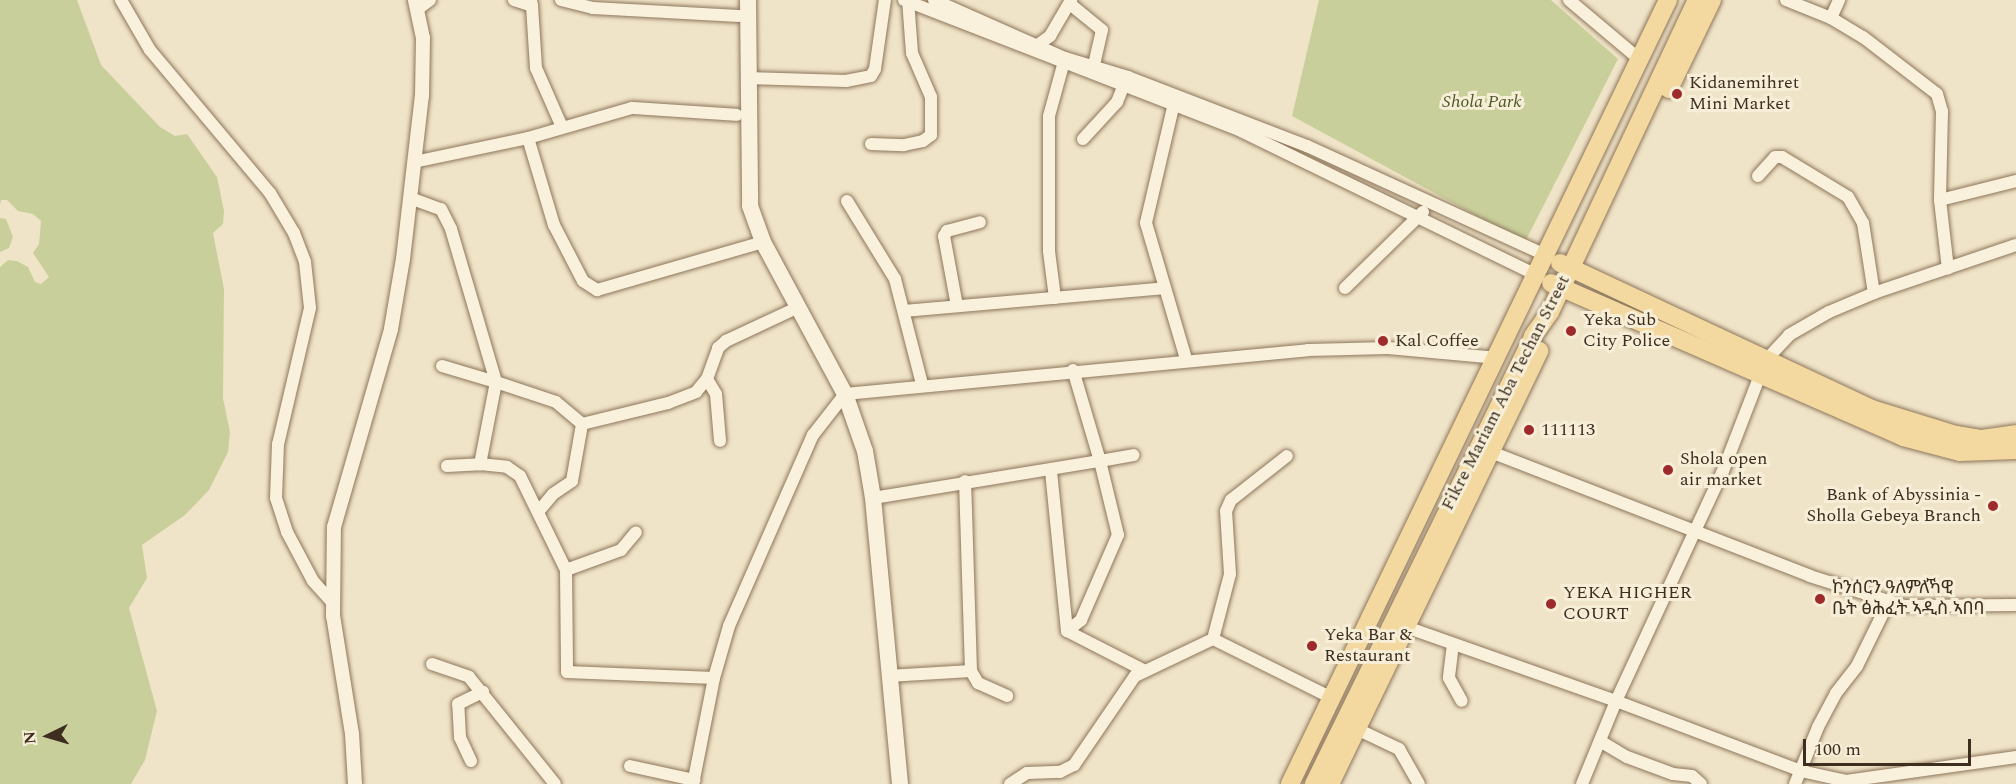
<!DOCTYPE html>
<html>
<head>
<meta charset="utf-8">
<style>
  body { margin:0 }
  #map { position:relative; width:2016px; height:784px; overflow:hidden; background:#f0e4c8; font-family:Spectral,"Noto Sans Ethiopic",serif }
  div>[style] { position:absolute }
  .green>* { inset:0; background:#c9cf9b }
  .roads { filter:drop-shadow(0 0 2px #8d765c) drop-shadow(0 0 2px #8d765c) }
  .minor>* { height:12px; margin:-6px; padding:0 6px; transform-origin:6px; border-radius:6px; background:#faf1dc }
  .tertiary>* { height:14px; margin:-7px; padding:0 7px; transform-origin:7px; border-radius:7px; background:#faf1dc }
  .secondary>* { height:16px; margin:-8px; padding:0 8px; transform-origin:8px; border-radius:8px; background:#faf1dc }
  .primary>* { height:18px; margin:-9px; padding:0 9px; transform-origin:9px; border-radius:9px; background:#f3d9a0 }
  .dots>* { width:16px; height:16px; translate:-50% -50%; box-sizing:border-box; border:3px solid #f7eed8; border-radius:50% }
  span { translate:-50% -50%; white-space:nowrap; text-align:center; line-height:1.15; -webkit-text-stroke:6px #f7eed8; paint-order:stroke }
  .poi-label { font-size:18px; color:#3d2e20 }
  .left { translate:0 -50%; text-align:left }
  .right { translate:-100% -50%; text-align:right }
  .park-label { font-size:18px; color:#4d5a26; font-style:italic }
  .street-label { font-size:18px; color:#3d2e20 }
  .north { position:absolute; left:18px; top:706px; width:60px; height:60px; -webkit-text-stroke:4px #f7eed8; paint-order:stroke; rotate:265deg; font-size:16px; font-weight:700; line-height:24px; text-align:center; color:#3d2e20 }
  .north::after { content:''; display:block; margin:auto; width:21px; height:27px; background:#3d2e20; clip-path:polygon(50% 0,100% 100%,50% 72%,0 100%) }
  .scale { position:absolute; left:1803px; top:739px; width:168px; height:27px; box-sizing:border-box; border:3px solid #3d2e20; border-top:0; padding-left:8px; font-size:18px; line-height:21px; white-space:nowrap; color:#3d2e20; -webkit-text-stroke:4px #f7eed8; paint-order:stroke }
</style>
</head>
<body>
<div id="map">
  <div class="green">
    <div style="clip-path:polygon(0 0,77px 0,101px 65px,160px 127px,175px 136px,187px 134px,217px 177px,224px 211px,223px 224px,213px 233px,224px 289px,223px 398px,230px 432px,228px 452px,209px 490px,185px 515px,142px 545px,147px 578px,129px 608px,157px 711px,145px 760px,131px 784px,0 784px,0 267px,8px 260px,17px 261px,28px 267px,35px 282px,41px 284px,49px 277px,33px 253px,39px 244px,41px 221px,33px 214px,18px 211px,7px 200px,1px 200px,0 205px)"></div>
    <div style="clip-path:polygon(1319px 0,1551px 0,1618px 59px,1525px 242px,1292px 116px)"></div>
    <div style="clip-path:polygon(0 218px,6px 219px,13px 237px,9px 248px,0 252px)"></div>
  </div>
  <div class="roads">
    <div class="minor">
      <div style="left:121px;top:0;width:58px;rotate:59.9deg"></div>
      <div style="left:150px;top:50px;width:187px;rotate:50deg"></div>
      <div style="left:270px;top:193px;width:47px;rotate:59deg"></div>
      <div style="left:294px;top:233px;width:31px;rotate:69deg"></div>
      <div style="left:305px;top:262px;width:46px;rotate:83.8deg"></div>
      <div style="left:310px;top:308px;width:140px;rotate:103.2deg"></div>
      <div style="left:278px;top:444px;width:54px;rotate:92.1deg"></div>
      <div style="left:276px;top:498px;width:36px;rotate:72deg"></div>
      <div style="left:287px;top:532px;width:55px;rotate:62deg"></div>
      <div style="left:313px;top:581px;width:28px;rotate:48deg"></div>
      <div style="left:514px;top:0;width:19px;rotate:18deg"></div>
      <div style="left:532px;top:6px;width:6px;rotate:-99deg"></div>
      <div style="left:561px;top:0;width:33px;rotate:14deg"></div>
      <div style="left:593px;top:8px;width:146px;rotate:3.1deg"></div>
      <div style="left:904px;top:0;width:362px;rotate:21.2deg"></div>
      <div style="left:1241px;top:131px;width:328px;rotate:26deg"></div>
      <div style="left:934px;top:0;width:143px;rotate:23.9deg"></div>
      <div style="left:1065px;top:58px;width:66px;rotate:16.8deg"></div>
      <div style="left:1128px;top:77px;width:192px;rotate:21.1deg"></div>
      <div style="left:1307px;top:146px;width:262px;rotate:24.6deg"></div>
      <div style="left:1569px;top:0;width:92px;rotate:40.1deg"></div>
      <div style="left:1786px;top:0;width:48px;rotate:21.8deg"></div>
      <div style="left:1831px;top:18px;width:37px;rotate:31deg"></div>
      <div style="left:1863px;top:37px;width:93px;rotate:37.6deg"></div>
      <div style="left:1937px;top:94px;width:18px;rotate:74deg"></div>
      <div style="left:1942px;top:111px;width:89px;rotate:91.3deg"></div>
      <div style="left:1940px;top:200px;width:69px;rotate:83.4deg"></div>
      <div style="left:1070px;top:4px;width:41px;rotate:39.1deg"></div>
      <div style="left:1102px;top:30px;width:37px;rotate:103deg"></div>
      <div style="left:532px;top:6px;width:62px;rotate:86.3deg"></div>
      <div style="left:536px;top:68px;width:64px;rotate:66.2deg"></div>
      <div style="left:418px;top:9px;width:15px;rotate:-37deg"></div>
      <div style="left:1831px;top:18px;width:20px;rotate:-66deg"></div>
      <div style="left:1039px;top:44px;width:14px;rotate:-36deg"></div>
      <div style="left:1050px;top:36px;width:42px;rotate:-59.7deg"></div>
      <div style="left:747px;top:78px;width:99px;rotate:1.7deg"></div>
      <div style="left:846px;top:81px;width:25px;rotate:-11deg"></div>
      <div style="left:871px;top:76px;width:8px;rotate:-60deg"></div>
      <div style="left:875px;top:69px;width:70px;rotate:-81.8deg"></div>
      <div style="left:1175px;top:99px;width:127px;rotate:103.2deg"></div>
      <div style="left:1146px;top:223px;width:142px;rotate:73.6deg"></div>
      <div style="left:528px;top:138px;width:108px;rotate:-16.1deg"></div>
      <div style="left:632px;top:108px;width:105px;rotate:3.8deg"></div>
      <div style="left:1083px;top:139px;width:50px;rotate:-47.4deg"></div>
      <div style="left:1117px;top:102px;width:24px;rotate:-68deg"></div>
      <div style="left:871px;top:144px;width:33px;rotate:2deg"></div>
      <div style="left:904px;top:145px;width:19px;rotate:-12deg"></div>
      <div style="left:923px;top:141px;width:10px;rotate:-37deg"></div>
      <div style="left:931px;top:135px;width:38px;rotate:-90deg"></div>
      <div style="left:931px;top:97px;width:48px;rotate:-113.4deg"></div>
      <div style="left:912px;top:53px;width:53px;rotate:-94.3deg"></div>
      <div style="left:414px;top:162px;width:116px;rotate:-11.9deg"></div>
      <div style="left:528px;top:138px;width:91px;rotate:73.4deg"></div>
      <div style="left:554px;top:225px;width:63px;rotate:62.6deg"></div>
      <div style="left:583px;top:281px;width:17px;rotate:33deg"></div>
      <div style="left:597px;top:290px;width:173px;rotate:-16.1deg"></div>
      <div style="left:1758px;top:176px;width:25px;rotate:-48deg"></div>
      <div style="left:1775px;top:157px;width:7px"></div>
      <div style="left:1782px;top:157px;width:77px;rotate:31.2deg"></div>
      <div style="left:1848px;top:197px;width:30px;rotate:60deg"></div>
      <div style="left:1863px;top:223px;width:71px;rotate:81.1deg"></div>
      <div style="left:410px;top:198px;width:33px;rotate:20deg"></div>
      <div style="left:441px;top:209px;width:22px;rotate:63deg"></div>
      <div style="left:451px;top:229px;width:159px;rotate:73.6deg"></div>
      <div style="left:496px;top:382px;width:63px;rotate:18.4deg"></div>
      <div style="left:556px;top:402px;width:34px;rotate:40deg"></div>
      <div style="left:1940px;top:200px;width:78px;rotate:-14deg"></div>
      <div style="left:847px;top:201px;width:92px;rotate:58.4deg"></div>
      <div style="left:895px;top:279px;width:108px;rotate:75.6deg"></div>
      <div style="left:1345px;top:288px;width:109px;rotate:-44.3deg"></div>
      <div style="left:1055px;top:298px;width:47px;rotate:-97.3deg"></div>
      <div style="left:1049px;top:251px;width:135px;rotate:-90deg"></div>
      <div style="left:1049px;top:116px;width:60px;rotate:-74.6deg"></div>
      <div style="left:957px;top:306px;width:71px;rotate:-100.5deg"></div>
      <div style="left:944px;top:236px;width:6px;rotate:-59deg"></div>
      <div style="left:947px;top:231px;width:34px;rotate:-15deg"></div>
      <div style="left:904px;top:311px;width:262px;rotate:-5deg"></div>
      <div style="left:1767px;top:359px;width:33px;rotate:-47deg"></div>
      <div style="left:1789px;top:335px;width:46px;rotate:-29.9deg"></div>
      <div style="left:1829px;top:312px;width:49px;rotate:-22.9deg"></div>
      <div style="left:1874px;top:293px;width:150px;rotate:-18.7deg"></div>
      <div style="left:442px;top:366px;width:56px;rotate:16.5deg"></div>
      <div style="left:496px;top:382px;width:84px;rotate:101deg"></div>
      <div style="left:480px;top:464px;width:27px;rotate:6deg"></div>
      <div style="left:507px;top:467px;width:16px;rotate:35deg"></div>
      <div style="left:520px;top:476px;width:105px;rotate:63.9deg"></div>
      <div style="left:566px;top:570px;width:102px;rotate:89.4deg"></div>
      <div style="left:567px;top:672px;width:147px;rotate:2.3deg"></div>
      <div style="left:707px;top:379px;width:17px;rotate:59deg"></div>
      <div style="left:716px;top:394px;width:47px;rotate:85.1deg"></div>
      <div style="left:582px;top:424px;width:89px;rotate:-13.7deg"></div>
      <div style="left:668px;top:403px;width:30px;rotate:-21deg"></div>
      <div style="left:696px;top:392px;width:17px;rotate:-50deg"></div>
      <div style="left:707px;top:379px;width:33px;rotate:-70deg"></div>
      <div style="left:718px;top:348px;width:11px;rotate:-41deg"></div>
      <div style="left:726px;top:341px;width:71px;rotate:-25.1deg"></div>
      <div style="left:1491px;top:452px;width:342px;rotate:21.2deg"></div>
      <div style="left:1810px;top:576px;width:83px;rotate:17.6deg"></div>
      <div style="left:447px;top:466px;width:33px;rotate:-3deg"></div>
      <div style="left:1051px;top:471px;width:161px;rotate:84.3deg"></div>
      <div style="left:1067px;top:631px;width:88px;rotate:27.1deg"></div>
      <div style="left:873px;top:498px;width:230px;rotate:-9.3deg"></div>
      <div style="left:1100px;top:461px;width:95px;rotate:-106.5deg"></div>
      <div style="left:538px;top:512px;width:23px;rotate:-50deg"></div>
      <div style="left:553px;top:494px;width:23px;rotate:-34deg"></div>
      <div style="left:572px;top:481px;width:58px;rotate:-80deg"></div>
      <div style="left:566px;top:570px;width:59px;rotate:-20deg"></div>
      <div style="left:621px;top:550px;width:23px;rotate:-50deg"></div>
      <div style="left:1406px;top:627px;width:223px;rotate:19.4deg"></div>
      <div style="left:1616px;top:701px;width:254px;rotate:-65.1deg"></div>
      <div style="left:1723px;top:471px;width:103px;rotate:-68.9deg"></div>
      <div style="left:1067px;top:631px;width:18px;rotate:-38deg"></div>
      <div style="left:1081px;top:620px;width:93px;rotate:-66.5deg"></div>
      <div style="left:1118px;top:535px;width:76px;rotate:-103.7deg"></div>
      <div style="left:1100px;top:461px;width:34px;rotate:-10deg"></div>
      <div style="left:1213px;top:639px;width:67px;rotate:-75.3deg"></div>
      <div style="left:1230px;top:574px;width:63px;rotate:-93.6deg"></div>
      <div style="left:1226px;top:511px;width:12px;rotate:-66deg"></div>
      <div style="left:1231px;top:500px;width:71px;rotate:-38.2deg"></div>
      <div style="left:1453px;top:644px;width:34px;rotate:97deg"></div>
      <div style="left:1449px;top:678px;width:26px;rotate:61deg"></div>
      <div style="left:432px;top:664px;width:39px;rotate:19deg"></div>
      <div style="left:469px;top:677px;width:137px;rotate:51.2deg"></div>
      <div style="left:971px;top:671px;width:14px;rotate:60deg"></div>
      <div style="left:978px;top:683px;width:32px;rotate:24deg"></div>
      <div style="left:888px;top:676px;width:83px;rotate:-3.4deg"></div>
      <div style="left:971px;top:671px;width:190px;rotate:-91.8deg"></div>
      <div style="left:1357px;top:729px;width:47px;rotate:25.5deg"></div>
      <div style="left:1399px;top:749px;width:40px;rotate:60.3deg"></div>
      <div style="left:1600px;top:741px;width:31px;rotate:31deg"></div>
      <div style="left:1627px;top:757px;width:49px;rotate:20.3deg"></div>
      <div style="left:1673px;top:774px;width:19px;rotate:6deg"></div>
      <div style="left:1692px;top:776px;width:12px;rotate:42deg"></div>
      <div style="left:471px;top:761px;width:26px;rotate:-115deg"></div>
      <div style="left:460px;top:737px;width:33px;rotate:-93deg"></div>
      <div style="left:458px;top:704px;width:28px;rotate:-26deg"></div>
      <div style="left:630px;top:766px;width:66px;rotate:12.3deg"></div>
      <div style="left:693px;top:784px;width:108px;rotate:-78.8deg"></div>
      <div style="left:714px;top:678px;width:54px;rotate:-73.9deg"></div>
      <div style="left:729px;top:626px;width:209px;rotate:-66.3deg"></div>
      <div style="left:813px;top:435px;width:52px;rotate:-52deg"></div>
      <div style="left:845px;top:394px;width:465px;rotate:-5.4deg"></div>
      <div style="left:1308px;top:350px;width:80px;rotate:-1.4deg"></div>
      <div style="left:1388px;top:348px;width:110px;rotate:5.2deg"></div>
      <div style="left:1010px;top:784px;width:20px;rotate:-33deg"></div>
      <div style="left:1027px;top:773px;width:33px;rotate:-2deg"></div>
      <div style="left:1060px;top:772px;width:16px;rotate:-27deg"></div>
      <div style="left:1074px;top:765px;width:108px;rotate:-55.6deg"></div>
      <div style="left:1135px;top:676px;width:86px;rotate:-25.4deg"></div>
      <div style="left:1213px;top:639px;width:133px;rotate:26.4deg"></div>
      <div style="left:1582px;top:784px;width:90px;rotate:-67.7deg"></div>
      <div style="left:1616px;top:701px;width:198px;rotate:20.7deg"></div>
      <div style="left:1801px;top:771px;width:46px;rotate:12.5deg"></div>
      <div style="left:1846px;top:781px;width:172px;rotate:-8deg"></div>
      <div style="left:1795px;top:784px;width:61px;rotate:-68deg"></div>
      <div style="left:1818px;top:727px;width:38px;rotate:-62deg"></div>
      <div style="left:1836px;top:693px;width:34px;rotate:-52deg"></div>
      <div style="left:1857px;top:666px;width:72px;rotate:-63.8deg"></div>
      <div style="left:1889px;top:601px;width:16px;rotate:18deg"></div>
      <div style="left:1904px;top:606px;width:112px;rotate:-0.5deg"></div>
    </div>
    <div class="tertiary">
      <div style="left:355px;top:784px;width:50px;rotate:-93.4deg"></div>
      <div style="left:352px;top:734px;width:120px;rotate:-99.1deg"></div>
      <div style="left:333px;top:616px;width:89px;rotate:-89.4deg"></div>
      <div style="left:334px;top:527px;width:206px;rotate:-73.9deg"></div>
      <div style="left:391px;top:329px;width:71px;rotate:-80.3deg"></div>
      <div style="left:403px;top:259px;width:164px;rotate:-83.4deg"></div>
      <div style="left:422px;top:96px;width:58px;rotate:-89deg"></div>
      <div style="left:423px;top:38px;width:39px;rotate:-102deg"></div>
    </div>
    <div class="secondary">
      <div style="left:748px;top:0;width:206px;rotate:89.4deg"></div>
      <div style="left:750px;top:206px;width:38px;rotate:70deg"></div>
      <div style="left:763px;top:242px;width:173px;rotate:61.7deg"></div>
      <div style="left:845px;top:394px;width:60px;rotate:70.7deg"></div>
      <div style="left:865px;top:451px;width:48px;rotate:80.3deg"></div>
      <div style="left:873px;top:498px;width:287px;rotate:84.6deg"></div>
    </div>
    <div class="primary">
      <div style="left:1669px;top:89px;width:99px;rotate:-64.2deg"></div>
      <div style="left:1560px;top:263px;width:344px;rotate:25.1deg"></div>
      <div style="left:1872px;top:409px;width:88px;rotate:17.2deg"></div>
      <div style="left:1956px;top:435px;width:26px;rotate:9deg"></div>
      <div style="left:1982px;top:439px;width:34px;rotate:-8deg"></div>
      <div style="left:1551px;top:283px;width:384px;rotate:23.6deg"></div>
      <div style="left:1903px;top:437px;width:59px;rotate:14.7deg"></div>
      <div style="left:1960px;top:452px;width:56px;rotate:-2deg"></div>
      <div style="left:1290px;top:784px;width:870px;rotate:-64.26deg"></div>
      <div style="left:1314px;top:784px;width:499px;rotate:-63.9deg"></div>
      <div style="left:1533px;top:336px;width:29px;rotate:-55deg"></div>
      <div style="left:1550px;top:312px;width:345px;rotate:-64.8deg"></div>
      <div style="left:1330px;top:784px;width:481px;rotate:-64.2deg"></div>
    </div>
  </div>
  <div class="dots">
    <div style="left:1677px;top:94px;background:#9e2a2b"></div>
    <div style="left:1571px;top:331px;background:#9e2a2b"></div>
    <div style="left:1383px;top:341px;background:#9e2a2b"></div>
    <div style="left:1529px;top:430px;background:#9e2a2b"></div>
    <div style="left:1668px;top:470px;background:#9e2a2b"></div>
    <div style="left:1993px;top:506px;background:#9e2a2b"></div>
    <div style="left:1820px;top:599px;background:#9e2a2b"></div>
    <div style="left:1551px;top:604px;background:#9e2a2b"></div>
    <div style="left:1312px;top:646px;background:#9e2a2b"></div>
  </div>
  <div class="poi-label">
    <span class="left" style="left:1689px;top:94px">Kidanemihret<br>Mini Market</span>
    <span class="left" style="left:1583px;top:331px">Yeka Sub<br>City Police</span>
    <span class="left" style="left:1395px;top:341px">Kal Coffee</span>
    <span class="left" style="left:1541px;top:430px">111113</span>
    <span class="left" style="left:1680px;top:470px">Shola open<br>air market</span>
    <span class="right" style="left:1981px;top:506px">Bank of Abyssinia -<br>Sholla Gebeya Branch</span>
    <span class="left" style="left:1832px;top:599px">ኮንሰርን ዓለምለኻዊ<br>ቤት ፅሕፈት ኣዲስ ኣበባ</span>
    <span class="left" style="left:1563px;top:604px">YEKA HIGHER<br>COURT</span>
    <span class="left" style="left:1324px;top:646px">Yeka Bar &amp;<br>Restaurant</span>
  </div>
  <div class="park-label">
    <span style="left:1482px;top:102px">Shola Park</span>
  </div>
  <div class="street-label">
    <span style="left:1506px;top:393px;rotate:-63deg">Fikre Mariam Aba Techan Street</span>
  </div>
  <div class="north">N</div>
  <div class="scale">100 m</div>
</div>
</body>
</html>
